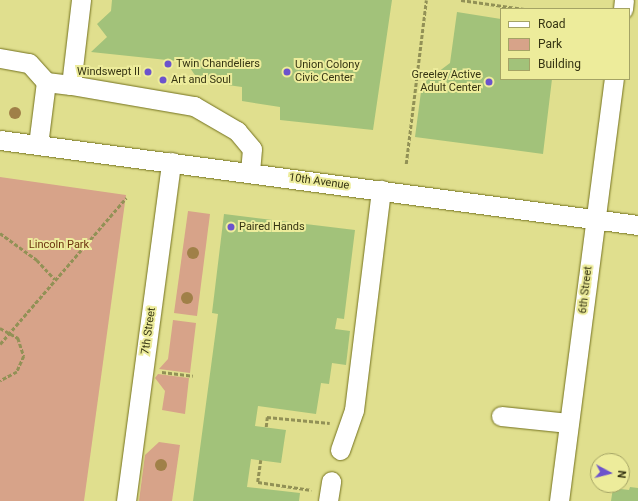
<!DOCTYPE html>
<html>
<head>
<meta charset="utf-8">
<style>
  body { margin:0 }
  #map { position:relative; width:638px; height:501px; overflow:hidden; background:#e0df8e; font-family:Roboto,sans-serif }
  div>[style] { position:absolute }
  .green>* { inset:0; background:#d7a389 }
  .building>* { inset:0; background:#a2c27a }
  .path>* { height:2.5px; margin-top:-1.25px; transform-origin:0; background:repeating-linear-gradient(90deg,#929156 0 4px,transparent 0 6px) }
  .roads { filter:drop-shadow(0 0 1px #73711d) drop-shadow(0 0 1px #73711d) }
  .minor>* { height:19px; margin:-9.5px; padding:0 9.5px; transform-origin:9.5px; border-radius:9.5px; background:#fff }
  .trees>* { width:12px; height:12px; margin:-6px; border-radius:50%; background:#a08048 }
  .dots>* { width:11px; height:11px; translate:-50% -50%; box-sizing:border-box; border:2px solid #edec9b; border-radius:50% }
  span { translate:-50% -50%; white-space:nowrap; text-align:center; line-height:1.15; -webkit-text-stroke:4px #edec9b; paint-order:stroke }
  .poi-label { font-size:11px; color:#363513 }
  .left { translate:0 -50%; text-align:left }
  .right { translate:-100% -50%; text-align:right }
  .street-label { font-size:11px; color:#363513 }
  .park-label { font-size:11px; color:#6c320e }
  .legend { position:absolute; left:500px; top:8px; width:130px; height:72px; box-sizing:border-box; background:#edec9b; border:1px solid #a4a365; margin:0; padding:5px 7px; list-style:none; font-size:12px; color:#363513 }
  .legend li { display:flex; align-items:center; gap:8px; height:20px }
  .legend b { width:20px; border:1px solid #a4a365 }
  .north { position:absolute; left:590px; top:453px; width:40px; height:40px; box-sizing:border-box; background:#edec9b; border:1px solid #a4a365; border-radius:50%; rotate:97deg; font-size:11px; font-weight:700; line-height:16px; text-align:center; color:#363513 }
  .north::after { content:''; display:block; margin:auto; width:14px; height:18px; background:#6c53cc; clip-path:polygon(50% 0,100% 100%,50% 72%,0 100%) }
</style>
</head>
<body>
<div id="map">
  <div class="green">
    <div style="clip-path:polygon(0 177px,126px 195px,84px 501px,0 501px)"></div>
    <div style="clip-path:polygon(188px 211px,210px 214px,197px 316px,174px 313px)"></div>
    <div style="clip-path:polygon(173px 320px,196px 323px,190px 373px,159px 369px,168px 359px)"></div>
    <div style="clip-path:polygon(158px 374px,189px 378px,185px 414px,162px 410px,165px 391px,155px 378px)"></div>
    <div style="clip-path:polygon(159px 442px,180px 445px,172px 501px,139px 501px,145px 455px)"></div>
  </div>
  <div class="building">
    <div style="clip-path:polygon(112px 0,392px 0,373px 130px,280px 120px,280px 107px,242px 101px,242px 87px,199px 81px,186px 62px,91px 52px,107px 37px,97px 24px,111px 11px)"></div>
    <div style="clip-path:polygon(457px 12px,501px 19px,501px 79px,552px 79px,543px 154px,415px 137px,422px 84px,450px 63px)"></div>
    <div style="clip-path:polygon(224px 214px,355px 230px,344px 319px,337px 318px,335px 329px,350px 331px,346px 365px,332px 363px,329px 384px,321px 383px,316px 414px,258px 406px,255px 426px,286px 430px,285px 436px,281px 463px,251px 459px,247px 487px,300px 493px,299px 501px,193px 501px,218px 314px,212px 313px)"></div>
    <div style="clip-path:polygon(630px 487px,638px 488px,638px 501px,611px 501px,613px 488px,629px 490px)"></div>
  </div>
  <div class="path">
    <div style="left:461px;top:0;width:64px;rotate:8.1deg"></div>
    <div style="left:406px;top:164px;width:165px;rotate:-83deg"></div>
    <div style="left:0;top:233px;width:46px;rotate:36.1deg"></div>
    <div style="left:37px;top:260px;width:26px;rotate:47deg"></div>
    <div style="left:0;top:328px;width:21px;rotate:29deg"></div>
    <div style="left:18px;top:338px;width:19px;rotate:72deg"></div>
    <div style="left:24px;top:356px;width:17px;rotate:114deg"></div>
    <div style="left:17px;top:372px;width:19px;rotate:152deg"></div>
    <div style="left:0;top:344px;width:193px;rotate:-49.2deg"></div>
    <div style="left:162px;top:372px;width:31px;rotate:7deg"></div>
    <div style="left:266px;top:427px;width:10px;rotate:-84deg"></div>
    <div style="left:267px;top:417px;width:63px;rotate:5.4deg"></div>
    <div style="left:261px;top:460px;width:22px;rotate:98deg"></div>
    <div style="left:258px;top:482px;width:54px;rotate:8.6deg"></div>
  </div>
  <div class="roads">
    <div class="minor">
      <div style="left:623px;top:9px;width:9px;rotate:-84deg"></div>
      <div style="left:0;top:58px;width:29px;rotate:10deg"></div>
      <div style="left:29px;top:63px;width:25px;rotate:48deg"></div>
      <div style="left:71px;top:85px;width:86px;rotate:-83.3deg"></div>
      <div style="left:0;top:140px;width:644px;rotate:7.59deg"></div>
      <div style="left:38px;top:145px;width:64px;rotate:-82.8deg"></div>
      <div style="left:46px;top:82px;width:25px;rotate:7deg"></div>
      <div style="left:71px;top:85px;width:125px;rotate:9.7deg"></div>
      <div style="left:194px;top:106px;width:50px;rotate:30.2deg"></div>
      <div style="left:237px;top:131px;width:23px;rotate:50deg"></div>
      <div style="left:252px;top:149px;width:24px;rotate:95deg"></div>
      <div style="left:501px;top:416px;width:68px;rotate:5.9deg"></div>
      <div style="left:340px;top:450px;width:42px;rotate:-70.7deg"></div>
      <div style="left:354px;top:410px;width:222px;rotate:-83deg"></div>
      <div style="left:126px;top:501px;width:342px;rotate:-82.4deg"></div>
      <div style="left:328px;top:501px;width:20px;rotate:-81deg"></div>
      <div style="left:559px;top:501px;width:426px;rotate:-82.6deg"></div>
    </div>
  </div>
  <div class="trees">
    <div style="left:15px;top:113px"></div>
    <div style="left:193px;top:253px"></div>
    <div style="left:187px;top:298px"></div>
    <div style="left:161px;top:465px"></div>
  </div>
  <div class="dots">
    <div style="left:168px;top:64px;background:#6c53cc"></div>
    <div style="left:148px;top:72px;background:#6c53cc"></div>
    <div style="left:287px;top:72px;background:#6c53cc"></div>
    <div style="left:163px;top:80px;background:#6c53cc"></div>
    <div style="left:489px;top:82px;background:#6c53cc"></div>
    <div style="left:231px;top:227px;background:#6c53cc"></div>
  </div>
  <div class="poi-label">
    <span class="left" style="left:176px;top:64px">Twin Chandeliers</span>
    <span class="left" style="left:295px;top:72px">Union Colony<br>Civic Center</span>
    <span class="right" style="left:140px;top:72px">Windswept II</span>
    <span class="right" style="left:481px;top:82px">Greeley Active<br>Adult Center</span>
    <span class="left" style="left:171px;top:80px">Art and Soul</span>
    <span class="left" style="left:239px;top:227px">Paired Hands</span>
  </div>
  <div class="street-label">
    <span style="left:319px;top:182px;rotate:8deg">10th Avenue</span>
    <span style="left:586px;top:290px;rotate:-83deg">6th Street</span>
    <span style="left:149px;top:331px;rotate:-82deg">7th Street</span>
  </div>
  <div class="park-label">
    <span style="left:59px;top:245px">Lincoln Park</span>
  </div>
  <ul class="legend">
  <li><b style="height:5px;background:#fff"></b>Road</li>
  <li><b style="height:11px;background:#d7a389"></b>Park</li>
  <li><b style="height:11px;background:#a2c27a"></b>Building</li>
  </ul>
  <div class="north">N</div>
</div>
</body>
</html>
